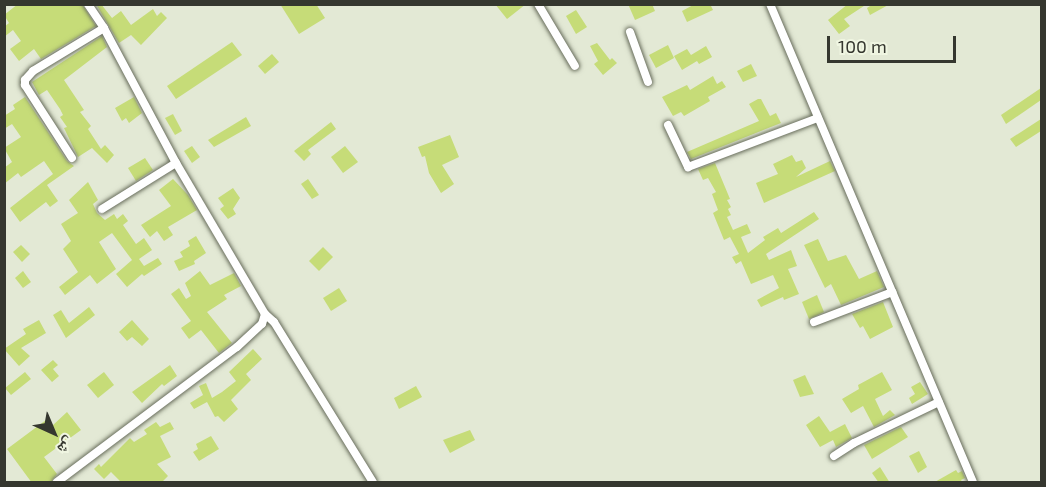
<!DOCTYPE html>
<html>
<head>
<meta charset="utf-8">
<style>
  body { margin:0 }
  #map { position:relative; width:1046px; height:487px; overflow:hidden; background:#e3e9d5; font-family:"Exo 2","Noto Naskh Arabic",sans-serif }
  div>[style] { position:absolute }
  .building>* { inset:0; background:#c6dc78 }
  .roads { filter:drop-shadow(0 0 2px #686d5c) drop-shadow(0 0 2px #686d5c) }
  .street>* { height:8px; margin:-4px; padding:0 4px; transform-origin:4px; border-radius:4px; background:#fff }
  span { translate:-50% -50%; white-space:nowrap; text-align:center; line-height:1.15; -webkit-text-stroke:5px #f0f6e2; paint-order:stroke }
  .frame { position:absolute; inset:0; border:6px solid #35372f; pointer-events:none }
  .north { position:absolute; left:24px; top:403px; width:60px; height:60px; -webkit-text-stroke:4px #f0f6e2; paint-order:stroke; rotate:136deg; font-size:16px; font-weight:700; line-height:24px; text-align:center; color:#35372f }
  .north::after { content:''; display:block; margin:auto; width:21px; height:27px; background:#35372f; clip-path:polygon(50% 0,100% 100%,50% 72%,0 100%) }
  .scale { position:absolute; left:827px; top:36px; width:129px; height:27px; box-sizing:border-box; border:3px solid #35372f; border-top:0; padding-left:8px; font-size:18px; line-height:21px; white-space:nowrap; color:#35372f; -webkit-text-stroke:4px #f0f6e2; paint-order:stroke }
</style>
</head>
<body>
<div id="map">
  <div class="building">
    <div style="clip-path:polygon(18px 4px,82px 4px,96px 26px,41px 59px,34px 49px,19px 61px,10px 49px,21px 41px,13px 30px,4px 37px,4px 27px,9px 23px,4px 15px)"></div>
    <div style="clip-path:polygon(96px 4px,101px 4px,112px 18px,121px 11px,131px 25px,153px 9px,157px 16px,161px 12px,167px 18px,141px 45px,131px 35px,119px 43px)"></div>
    <div style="clip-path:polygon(280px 4px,316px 4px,325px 18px,299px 34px)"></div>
    <div style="clip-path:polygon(495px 4px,526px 4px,507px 19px)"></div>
    <div style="clip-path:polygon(628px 4px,652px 4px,655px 11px,635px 20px)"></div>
    <div style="clip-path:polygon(695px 4px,710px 4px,713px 10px,687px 22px,682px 11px)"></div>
    <div style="clip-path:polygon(848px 4px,867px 4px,844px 19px,850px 26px,839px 34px,828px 20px)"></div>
    <div style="clip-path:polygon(873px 4px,890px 4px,870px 15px,867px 8px)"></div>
    <div style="clip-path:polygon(576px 10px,587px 27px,576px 34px,566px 16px)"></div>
    <div style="clip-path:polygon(102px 36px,107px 47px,64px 80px,84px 110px,80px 112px,91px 126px,88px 129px,101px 149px,105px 145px,114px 155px,107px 163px,92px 148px,78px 157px,64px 128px,67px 127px,60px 117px,63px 115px,60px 109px,47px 90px,39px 95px,32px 82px)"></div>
    <div style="clip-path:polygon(232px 42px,242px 55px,176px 99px,167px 86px)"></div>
    <div style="clip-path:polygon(597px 43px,610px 60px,612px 58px,617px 63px,603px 75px,594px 64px,598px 61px,590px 46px)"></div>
    <div style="clip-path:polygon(668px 45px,674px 58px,656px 68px,649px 55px)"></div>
    <div style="clip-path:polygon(706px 46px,712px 57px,699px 64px,697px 61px,682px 70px,674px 56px,687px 49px,691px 55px)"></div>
    <div style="clip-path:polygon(272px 54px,279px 62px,265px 74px,258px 66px)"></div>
    <div style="clip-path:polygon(751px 64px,757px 76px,743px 82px,737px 71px)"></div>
    <div style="clip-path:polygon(713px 76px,717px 84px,722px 81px,726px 87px,708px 97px,710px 101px,684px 116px,681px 112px,673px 116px,662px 97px,687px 85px,690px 90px)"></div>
    <div style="clip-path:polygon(1041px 88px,1041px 100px,1006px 124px,1001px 115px)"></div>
    <div style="clip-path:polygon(25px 97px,67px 161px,74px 166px,47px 185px,58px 201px,50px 207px,46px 202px,20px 222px,10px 208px,53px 174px,44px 161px,21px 177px,18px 173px,4px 184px,4px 168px,12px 162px,4px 148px,21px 137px,12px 124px,4px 129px,4px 116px,15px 109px,13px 105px)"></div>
    <div style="clip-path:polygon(134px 97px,142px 113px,129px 123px,126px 118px,122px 121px,115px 108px)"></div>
    <div style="clip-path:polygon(758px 99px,761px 99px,770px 116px,776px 113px,781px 123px,691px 159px,687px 152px,759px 121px,749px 104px)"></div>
    <div style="clip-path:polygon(173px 114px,182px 131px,175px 135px,165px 118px)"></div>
    <div style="clip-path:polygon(246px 117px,251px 126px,214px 147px,208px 140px)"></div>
    <div style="clip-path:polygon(1041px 119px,1041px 131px,1016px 147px,1010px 139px)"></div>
    <div style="clip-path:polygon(331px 122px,336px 129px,308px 150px,311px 154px,304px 161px,294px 151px)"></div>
    <div style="clip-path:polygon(450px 135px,459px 157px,442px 165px,454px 184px,441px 193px,429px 173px,425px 156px,422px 157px,418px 147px)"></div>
    <div style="clip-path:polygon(192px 146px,200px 157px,192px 163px,184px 151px)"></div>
    <div style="clip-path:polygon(345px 146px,358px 162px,343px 173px,331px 157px)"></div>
    <div style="clip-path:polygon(792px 155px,796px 162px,802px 160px,806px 168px,796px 177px,830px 161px,835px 171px,764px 203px,756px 183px,778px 174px,773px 164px)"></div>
    <div style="clip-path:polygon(145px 158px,153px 170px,136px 181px,128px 168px)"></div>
    <div style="clip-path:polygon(715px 163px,730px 199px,727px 200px,731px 207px,728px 209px,731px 215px,727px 217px,733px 230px,747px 224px,751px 233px,741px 237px,748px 253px,765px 240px,763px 237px,778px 228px,781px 233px,814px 212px,819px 219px,766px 254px,769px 260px,791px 250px,797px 266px,788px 269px,799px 294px,784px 300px,783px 297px,761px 307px,757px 300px,779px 288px,773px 275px,751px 284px,741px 261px,736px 264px,732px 257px,739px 254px,730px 237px,724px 240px,713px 213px,718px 210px,712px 194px,716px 192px,708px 178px,703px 180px,698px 169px)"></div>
    <div style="clip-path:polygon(173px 179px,188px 195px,197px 210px,168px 227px,173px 235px,164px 241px,157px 231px,150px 237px,141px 225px,171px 206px,159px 190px)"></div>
    <div style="clip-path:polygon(308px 179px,319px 195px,312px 199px,301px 184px)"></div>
    <div style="clip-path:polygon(88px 182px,98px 200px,93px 204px,97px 213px,105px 220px,114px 214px,117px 219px,123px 214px,128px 221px,123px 225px,136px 244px,144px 238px,152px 250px,139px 259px,144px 266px,158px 258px,162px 264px,144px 276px,142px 274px,127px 287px,116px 274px,132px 260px,112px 233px,99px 242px,116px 269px,97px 284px,90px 275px,65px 295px,59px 287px,78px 272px,63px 249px,71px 241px,61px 224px,78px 213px,69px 200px)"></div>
    <div style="clip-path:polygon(233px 188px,240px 198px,233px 209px,236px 214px,228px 219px,220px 209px,224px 206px,218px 198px)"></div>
    <div style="clip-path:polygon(196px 236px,206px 253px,194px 261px,195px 264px,179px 271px,174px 261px,183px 257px,180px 252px,190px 246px,188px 241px)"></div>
    <div style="clip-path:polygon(818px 239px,828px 261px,846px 255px,859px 279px,877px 271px,884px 287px,841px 305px,831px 284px,825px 288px,804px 245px)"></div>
    <div style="clip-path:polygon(21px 245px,30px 254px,22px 262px,13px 252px)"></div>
    <div style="clip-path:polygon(323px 247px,333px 257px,319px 271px,309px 261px)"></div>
    <div style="clip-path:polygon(23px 271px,31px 282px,23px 288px,15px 278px)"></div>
    <div style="clip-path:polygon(200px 271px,210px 285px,234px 273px,241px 286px,224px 295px,227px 299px,207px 312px,232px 343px,219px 353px,201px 330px,189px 339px,181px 328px,191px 321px,171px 294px,179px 288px,186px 299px,191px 296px,185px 283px)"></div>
    <div style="clip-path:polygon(339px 288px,347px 301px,331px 311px,323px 298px)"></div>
    <div style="clip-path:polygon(817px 295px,824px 312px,809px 319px,802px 302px)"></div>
    <div style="clip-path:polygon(883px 302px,893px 327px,870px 339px,863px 326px,860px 328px,852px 314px)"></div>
    <div style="clip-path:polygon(89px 307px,95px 315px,66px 338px,53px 315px,61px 310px,69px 323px)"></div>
    <div style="clip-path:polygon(39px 320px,46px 333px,21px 348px,30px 356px,19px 366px,4px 349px,26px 334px,23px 329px)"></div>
    <div style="clip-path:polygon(132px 320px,149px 339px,142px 346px,132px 337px,127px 341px,119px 332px)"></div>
    <div style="clip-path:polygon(253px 349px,262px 359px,246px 374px,251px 380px,231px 400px,238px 409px,224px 422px,218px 416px,215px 417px,207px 402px,194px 409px,190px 403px,203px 395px,199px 386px,206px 383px,212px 398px,222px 392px,236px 381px,229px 372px)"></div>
    <div style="clip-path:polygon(53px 360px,58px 365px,53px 369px,59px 376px,52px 382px,41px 370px)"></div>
    <div style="clip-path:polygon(170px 365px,177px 376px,164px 386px,162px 384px,142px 403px,132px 392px)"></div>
    <div style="clip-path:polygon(25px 372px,31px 379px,11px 395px,5px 388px)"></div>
    <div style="clip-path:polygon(104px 372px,114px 385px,98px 398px,87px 385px)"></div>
    <div style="clip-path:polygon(882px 372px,892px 390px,875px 399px,883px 416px,890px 410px,895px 415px,874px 427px,863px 406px,851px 413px,842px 399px,859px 389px,858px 385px)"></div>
    <div style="clip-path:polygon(805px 375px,814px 394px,800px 397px,793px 380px)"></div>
    <div style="clip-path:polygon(920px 382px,928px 394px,912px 404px,909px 398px,915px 394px,911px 387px)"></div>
    <div style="clip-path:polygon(416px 386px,422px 397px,399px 409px,394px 398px)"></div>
    <div style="clip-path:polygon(67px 412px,81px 430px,44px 457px,57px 474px,51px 482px,32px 483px,7px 449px,46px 420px,52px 426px)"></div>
    <div style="clip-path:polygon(819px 416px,830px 432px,845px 424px,852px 438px,836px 447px,833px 440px,820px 447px,806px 425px)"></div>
    <div style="clip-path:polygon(156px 422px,160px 427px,170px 422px,174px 429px,160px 436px,171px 457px,157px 464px,168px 476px,161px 483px,122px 483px,111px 472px,104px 479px,94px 469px,99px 464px,101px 467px,130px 438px,134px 442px,147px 434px,144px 430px)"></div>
    <div style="clip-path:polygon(901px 427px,908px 437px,872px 459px,864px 445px)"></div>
    <div style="clip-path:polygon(470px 430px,475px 440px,450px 453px,443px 440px)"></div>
    <div style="clip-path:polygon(211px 436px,219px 449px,199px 461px,193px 452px,198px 449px,196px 444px)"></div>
    <div style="clip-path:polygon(919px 451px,927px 467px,918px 473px,909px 456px)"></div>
    <div style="clip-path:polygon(880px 467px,890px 483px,879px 483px,872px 473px)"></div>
    <div style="clip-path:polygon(956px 470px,958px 473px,962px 471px,965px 478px,961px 480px,963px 483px,933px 483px)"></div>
  </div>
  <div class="roads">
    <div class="street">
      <div style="left:538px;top:4px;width:72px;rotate:59.2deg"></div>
      <div style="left:770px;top:4px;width:519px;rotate:66.99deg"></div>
      <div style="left:630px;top:32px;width:53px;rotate:70.2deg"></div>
      <div style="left:668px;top:125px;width:47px;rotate:64.5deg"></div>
      <div style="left:688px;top:167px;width:139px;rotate:-20.7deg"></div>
      <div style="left:72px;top:158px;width:87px;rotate:-122.8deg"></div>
      <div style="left:25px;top:85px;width:5px;rotate:-90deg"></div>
      <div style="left:25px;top:80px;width:12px;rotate:-48deg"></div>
      <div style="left:33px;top:71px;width:83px;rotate:-31.2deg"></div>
      <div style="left:102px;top:209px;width:87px;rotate:-31.9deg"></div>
      <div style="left:265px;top:314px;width:12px;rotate:42deg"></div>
      <div style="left:274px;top:322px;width:188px;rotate:58.3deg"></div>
      <div style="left:814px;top:322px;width:84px;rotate:-21deg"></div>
      <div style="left:834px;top:456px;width:24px;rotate:-33deg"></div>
      <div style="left:854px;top:443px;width:94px;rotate:-25.8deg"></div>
      <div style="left:57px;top:482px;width:225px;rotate:-36.9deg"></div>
      <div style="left:237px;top:347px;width:34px;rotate:-43deg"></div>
      <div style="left:262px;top:324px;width:10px;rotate:-73deg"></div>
      <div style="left:265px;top:314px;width:175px;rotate:-120.5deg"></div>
      <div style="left:176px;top:163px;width:153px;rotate:-118.1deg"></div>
      <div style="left:104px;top:28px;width:29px;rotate:-124deg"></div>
    </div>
  </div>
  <div class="frame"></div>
  <div class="north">ش</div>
  <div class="scale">100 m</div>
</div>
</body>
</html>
